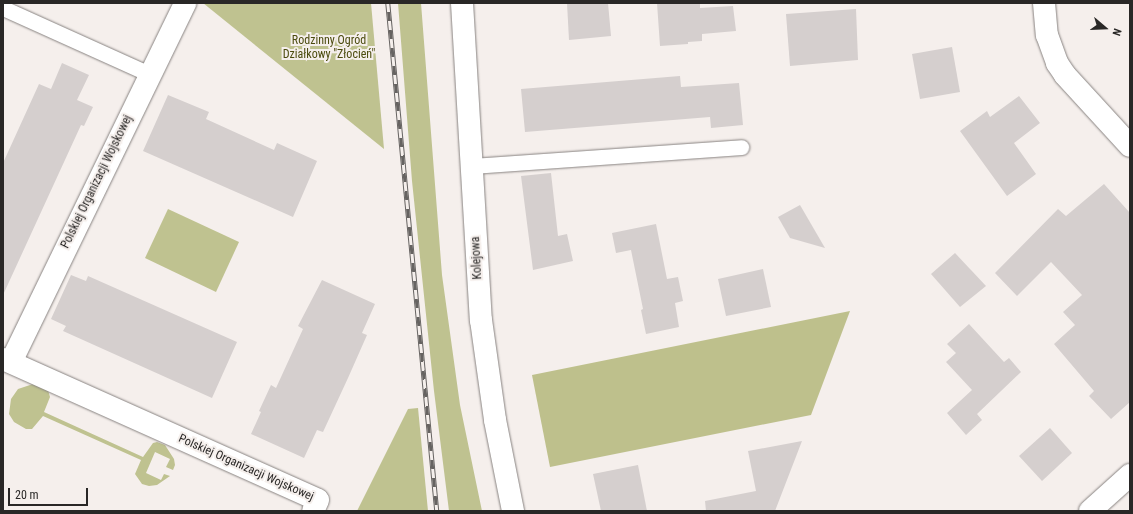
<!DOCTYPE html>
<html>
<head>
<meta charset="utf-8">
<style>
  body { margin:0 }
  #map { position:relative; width:1133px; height:514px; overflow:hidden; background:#f5efec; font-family:"Roboto Condensed",sans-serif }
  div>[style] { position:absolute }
  .green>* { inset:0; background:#bfc290 }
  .forest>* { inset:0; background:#bec08c }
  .building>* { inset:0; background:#d5cfce }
  .roads { filter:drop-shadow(0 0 1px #888381) drop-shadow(0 0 1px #888381) }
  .lane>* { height:15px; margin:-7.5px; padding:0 7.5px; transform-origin:7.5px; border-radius:7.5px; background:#fff }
  .street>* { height:22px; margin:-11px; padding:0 11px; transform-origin:11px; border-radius:11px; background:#fff }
  .rail>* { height:4.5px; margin-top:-2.25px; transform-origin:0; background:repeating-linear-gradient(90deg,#f5efec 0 9px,#666361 0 18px); box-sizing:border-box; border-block:1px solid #666361 }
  span { translate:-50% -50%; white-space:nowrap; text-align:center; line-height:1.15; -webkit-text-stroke:4px #f5efec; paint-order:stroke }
  .park-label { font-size:12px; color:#4b4b0e }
  .street-label { font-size:12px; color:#292726 }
  .frame { position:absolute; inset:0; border:4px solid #292726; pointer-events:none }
  .north { position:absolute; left:1085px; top:8px; width:40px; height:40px; -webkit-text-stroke:3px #f5efec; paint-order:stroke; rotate:109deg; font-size:11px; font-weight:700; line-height:16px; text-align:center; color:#292726 }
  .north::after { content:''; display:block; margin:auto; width:14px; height:18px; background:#292726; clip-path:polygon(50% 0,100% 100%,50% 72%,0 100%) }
  .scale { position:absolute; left:8px; top:488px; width:80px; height:18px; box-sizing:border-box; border:2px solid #292726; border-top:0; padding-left:5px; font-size:12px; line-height:14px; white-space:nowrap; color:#292726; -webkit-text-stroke:3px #f5efec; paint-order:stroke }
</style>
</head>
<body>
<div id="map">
  <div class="green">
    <div style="clip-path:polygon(203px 3px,371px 3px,384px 149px)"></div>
    <div style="clip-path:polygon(398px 3px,421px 3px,442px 275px,460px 405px,482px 511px,449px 511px,434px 391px,412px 181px)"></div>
    <div style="clip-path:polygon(168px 209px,239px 242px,216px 292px,145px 258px)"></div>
    <div style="clip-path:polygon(33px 384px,48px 390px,50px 397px,44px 412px,143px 457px,153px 443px,157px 442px,165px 445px,174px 459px,175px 465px,173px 470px,166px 467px,170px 459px,155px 452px,146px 473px,161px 480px,164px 474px,170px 476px,157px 485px,149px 486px,142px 484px,135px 474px,141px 460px,43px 416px,32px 429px,26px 429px,14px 422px,9px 414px,11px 399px,18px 389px)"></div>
    <div style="clip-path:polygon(418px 408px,428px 511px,357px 511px,408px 409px)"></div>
  </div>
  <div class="forest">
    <div style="clip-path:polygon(850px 311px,811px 415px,550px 467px,532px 375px)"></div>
  </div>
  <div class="building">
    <div style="clip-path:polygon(567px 3px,608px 3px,611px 36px,569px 40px)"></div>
    <div style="clip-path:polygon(657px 3px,700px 3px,700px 8px,733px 6px,736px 31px,702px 34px,702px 41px,688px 42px,688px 44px,660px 46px)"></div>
    <div style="clip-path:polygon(856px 9px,858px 60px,790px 66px,786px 14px)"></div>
    <div style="clip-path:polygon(952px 47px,960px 92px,920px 99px,912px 54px)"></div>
    <div style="clip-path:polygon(62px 63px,89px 75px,77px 100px,93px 107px,84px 126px,81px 125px,3px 295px,3px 163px,39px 84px,51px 89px)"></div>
    <div style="clip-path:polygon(680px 76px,681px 87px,739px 83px,743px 125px,711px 128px,710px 117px,525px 132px,521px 89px)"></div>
    <div style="clip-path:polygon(168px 95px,209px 112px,206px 119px,274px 150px,277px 143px,317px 161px,293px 217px,143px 151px)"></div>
    <div style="clip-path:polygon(1019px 96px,1040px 123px,1014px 143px,1036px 174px,1007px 196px,960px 131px,987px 111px,990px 117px)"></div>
    <div style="clip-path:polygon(551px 173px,558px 236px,567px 234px,573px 261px,533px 270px,521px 176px)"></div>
    <div style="clip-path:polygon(1104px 184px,1130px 213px,1130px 402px,1111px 419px,1089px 396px,1094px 391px,1054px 344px,1075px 325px,1063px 312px,1082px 295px,1051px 262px,1017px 296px,995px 273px,1058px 209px,1066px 216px)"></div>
    <div style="clip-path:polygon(800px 205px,825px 248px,790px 238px,778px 217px)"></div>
    <div style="clip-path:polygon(656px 224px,667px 279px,678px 277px,683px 301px,675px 303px,679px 327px,646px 334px,641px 310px,643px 309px,631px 250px,616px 253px,612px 233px)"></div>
    <div style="clip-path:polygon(955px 253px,986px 286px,960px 307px,931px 274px)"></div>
    <div style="clip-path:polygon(763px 269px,771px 307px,726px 316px,718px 279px)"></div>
    <div style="clip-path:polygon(71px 275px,86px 281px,88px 276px,237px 342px,212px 398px,63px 331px,66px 326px,51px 319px)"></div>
    <div style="clip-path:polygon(322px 280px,375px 304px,362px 333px,367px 335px,348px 378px,323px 432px,317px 430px,304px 458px,251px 434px,261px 412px,259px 411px,271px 385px,276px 388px,303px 329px,298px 326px)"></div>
    <div style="clip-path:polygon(969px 324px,1004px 362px,1009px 358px,1021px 372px,977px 414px,982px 420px,966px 435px,947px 413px,972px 390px,946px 362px,956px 353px,947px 344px)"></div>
    <div style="clip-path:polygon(1050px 428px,1072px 453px,1042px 481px,1019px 456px)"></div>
    <div style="clip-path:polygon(802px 441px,775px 511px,706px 511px,705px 501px,756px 491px,748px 451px)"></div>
    <div style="clip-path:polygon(638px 465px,647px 511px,601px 511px,593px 474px)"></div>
  </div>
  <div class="roads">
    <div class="lane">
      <div style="left:3px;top:8px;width:160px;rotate:24.3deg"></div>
      <div style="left:472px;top:166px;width:270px;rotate:-4deg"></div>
    </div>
    <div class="street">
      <div style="left:462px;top:3px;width:318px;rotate:86.6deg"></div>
      <div style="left:481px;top:320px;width:101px;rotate:82deg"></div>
      <div style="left:495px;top:420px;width:93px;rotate:78.8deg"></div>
      <div style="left:1044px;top:3px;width:32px;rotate:85deg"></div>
      <div style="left:1047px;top:35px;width:30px;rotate:70deg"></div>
      <div style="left:1057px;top:63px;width:14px;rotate:56deg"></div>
      <div style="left:1065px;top:75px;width:96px;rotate:47.5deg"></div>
      <div style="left:3px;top:359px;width:345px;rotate:24.1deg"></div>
      <div style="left:318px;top:500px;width:12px;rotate:114deg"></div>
      <div style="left:11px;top:362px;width:399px;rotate:-64.1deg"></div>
      <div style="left:1090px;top:511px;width:54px;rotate:-42deg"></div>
    </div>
  </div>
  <div class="rail">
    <div style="left:388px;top:3px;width:510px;rotate:84.49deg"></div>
  </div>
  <div class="park-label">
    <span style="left:329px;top:48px">Rodzinny Ogród<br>Działkowy "Złocień"</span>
  </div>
  <div class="street-label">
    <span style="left:97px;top:182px;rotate:-64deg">Polskiej Organizacji Wojskowej</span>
    <span style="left:477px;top:258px;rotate:-93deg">Kolejowa</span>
    <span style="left:246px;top:468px;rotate:24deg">Polskiej Organizacji Wojskowej</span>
  </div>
  <div class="frame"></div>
  <div class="north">N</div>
  <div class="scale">20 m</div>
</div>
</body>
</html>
